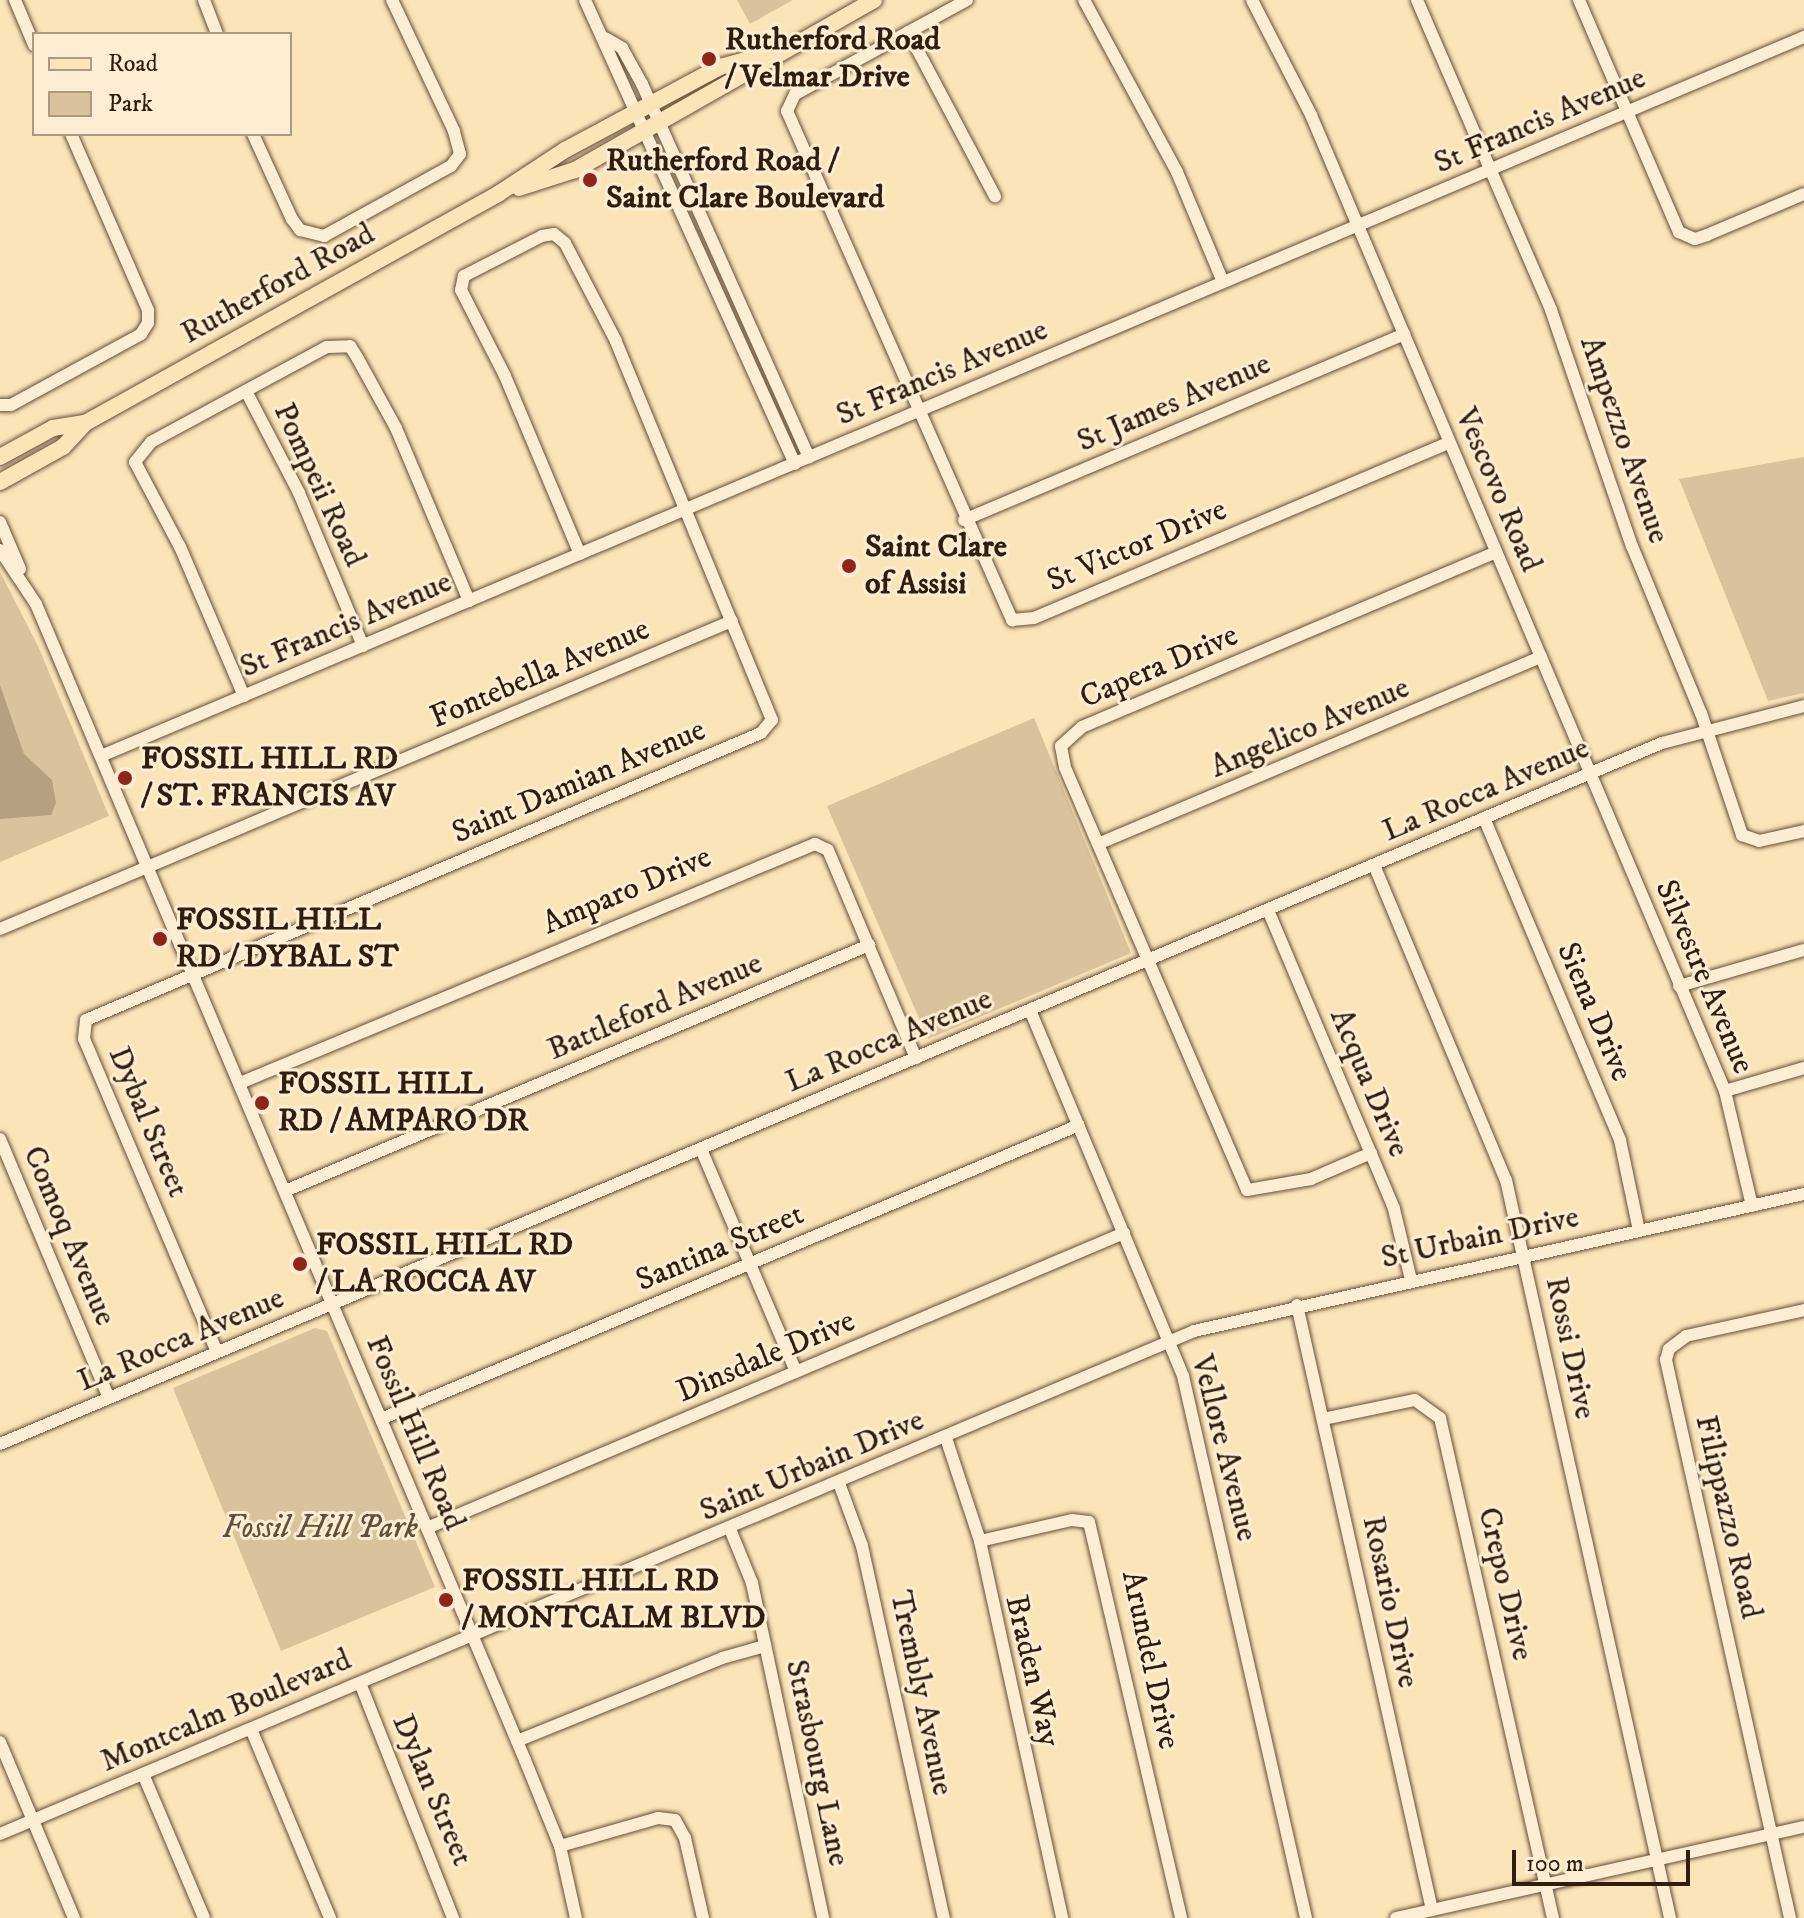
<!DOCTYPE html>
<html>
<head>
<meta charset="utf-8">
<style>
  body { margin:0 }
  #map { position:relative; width:1804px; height:1918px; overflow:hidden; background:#fce4b9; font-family:"IM FELL DW Pica",serif }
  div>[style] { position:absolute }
  .green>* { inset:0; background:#d9c29c }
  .water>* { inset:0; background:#b7a07f }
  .roads { filter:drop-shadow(0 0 2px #644e39) drop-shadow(0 0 2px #644e39) }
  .minor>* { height:12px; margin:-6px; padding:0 6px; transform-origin:6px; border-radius:6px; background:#fdedd2 }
  .major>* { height:16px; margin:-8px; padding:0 8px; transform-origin:8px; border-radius:8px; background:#fce4b9 }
  .dots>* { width:22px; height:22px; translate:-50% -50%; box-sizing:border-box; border:4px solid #fdedd2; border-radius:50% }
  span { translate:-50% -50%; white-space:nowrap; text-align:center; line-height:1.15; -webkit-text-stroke:6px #fdedd2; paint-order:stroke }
  .poi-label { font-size:32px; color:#311c0e; font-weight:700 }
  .left { translate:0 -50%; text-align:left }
  .street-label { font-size:32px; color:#311c0e }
  .park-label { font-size:32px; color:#634e39; font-style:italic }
  .legend { position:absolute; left:32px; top:32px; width:260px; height:104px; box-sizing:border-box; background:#fdedd2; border:2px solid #ab9984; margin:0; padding:10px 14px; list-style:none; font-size:24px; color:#311c0e }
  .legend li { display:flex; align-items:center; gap:16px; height:40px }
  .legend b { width:40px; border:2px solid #ab9984 }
  .scale { position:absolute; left:1512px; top:1850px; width:178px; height:36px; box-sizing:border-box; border:4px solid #311c0e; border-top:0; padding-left:10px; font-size:24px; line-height:28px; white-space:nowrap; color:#311c0e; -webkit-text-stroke:6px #fdedd2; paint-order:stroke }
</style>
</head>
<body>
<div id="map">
  <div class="green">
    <div style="clip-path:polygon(737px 0,793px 0,750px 24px)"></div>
    <div style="clip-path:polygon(1804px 457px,1804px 693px,1768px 701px,1679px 479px)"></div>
    <div style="clip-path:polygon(0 572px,38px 646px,109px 816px,0 862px)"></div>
    <div style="clip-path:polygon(1034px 718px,1131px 953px,928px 1039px,827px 806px)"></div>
    <div style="clip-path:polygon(315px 1328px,327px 1331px,435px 1587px,281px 1651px,173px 1388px)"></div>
  </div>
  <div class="water">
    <div style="clip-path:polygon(0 685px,24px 754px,52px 780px,56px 803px,51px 815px,0 819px)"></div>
  </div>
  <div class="roads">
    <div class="minor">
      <div style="left:15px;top:0;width:49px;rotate:67.1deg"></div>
      <div style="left:204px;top:0;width:36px;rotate:69deg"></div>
      <div style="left:585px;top:0;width:509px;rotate:65.65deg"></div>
      <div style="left:967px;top:0;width:196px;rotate:151.3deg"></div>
      <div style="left:795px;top:94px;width:19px;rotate:115deg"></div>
      <div style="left:787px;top:111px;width:557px;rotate:66.15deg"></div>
      <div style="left:1012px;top:620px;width:22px;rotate:-5deg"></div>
      <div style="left:1034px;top:618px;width:450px;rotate:-22.9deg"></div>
      <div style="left:1084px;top:0;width:196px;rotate:61.6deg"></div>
      <div style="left:1177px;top:172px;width:119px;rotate:67.3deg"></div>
      <div style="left:1252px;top:0;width:129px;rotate:62.8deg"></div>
      <div style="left:1311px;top:115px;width:1060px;rotate:67.01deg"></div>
      <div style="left:1725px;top:1091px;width:118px;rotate:76.8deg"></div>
      <div style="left:1417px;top:0;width:338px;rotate:66.6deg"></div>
      <div style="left:1551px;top:310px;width:250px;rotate:71.1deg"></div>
      <div style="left:1632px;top:546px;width:181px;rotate:67.6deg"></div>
      <div style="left:1701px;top:713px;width:129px;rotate:71.4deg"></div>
      <div style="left:1742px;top:835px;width:18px;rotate:19deg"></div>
      <div style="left:1759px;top:841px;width:46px;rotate:-12.5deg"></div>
      <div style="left:1579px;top:0;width:253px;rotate:66.7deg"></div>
      <div style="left:1679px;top:232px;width:17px;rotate:24deg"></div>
      <div style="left:1695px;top:239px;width:13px;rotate:-18deg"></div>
      <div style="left:1707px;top:235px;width:105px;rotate:-22.9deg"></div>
      <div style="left:908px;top:32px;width:186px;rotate:62.1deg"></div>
      <div style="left:605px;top:38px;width:20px;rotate:30deg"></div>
      <div style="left:622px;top:48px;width:41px;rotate:60.9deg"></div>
      <div style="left:642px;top:84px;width:409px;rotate:65.9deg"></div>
      <div style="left:253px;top:134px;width:94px;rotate:65.4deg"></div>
      <div style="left:292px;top:219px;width:14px;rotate:54deg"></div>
      <div style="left:300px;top:230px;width:25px;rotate:14deg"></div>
      <div style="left:324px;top:236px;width:145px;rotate:-28.9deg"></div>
      <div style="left:451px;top:166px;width:15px;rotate:-53deg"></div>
      <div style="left:460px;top:154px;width:24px;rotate:-105deg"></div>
      <div style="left:454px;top:131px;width:145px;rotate:-115.3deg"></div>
      <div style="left:246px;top:391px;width:115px;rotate:62.5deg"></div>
      <div style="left:299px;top:493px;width:166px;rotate:67.3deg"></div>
      <div style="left:0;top:405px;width:11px"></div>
      <div style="left:11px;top:405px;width:148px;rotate:-28.6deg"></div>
      <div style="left:141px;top:334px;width:13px;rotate:-58deg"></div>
      <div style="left:148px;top:323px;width:13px;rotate:-90deg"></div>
      <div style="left:148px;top:310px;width:192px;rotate:-113.6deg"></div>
      <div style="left:964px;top:520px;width:478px;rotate:-22.9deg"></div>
      <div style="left:0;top:522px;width:51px;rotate:66.9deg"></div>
      <div style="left:0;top:550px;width:65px;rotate:56.3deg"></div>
      <div style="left:36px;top:604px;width:1255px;rotate:67.07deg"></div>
      <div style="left:525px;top:1760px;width:93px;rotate:67.9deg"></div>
      <div style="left:560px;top:1846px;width:74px;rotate:77.5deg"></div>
      <div style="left:244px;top:696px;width:162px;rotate:-113.2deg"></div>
      <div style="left:180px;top:547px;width:96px;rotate:-117.9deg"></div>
      <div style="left:135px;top:462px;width:26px;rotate:-51deg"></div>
      <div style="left:151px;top:442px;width:200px;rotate:-28.4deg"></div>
      <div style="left:327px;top:347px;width:23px;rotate:-2deg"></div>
      <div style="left:350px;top:346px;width:15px;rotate:58deg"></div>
      <div style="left:358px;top:359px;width:79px;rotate:61.2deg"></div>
      <div style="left:396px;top:428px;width:188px;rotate:67.1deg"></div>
      <div style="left:101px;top:756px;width:1849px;rotate:-22.89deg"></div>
      <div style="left:1484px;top:818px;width:350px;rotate:67.1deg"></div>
      <div style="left:1620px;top:1140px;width:93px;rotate:78.2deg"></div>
      <div style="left:1098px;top:844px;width:481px;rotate:-22.9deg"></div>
      <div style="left:1374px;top:865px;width:342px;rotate:67.3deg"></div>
      <div style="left:1506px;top:1180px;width:756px;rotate:77.47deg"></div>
      <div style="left:1268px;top:910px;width:324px;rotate:67.1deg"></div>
      <div style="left:1394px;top:1209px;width:73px;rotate:76.5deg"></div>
      <div style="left:0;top:929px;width:794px;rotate:-22.82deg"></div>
      <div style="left:1679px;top:986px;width:130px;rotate:-16.1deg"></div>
      <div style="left:1030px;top:1010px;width:397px;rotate:67.3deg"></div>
      <div style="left:1183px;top:1376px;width:556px;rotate:77.21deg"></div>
      <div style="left:240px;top:1083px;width:623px;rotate:-22.57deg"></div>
      <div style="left:815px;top:844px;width:14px;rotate:25deg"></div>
      <div style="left:828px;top:850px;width:226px;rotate:67.1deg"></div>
      <div style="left:1725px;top:1091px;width:82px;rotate:-16.2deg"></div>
      <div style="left:0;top:1139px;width:281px;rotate:67.2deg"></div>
      <div style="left:701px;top:1149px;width:242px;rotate:66.9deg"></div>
      <div style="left:1371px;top:1153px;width:65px;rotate:156.6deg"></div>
      <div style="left:1311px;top:1179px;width:65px;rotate:170.2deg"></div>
      <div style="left:1247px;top:1190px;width:460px;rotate:-113.3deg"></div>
      <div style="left:1065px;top:767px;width:21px;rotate:-101deg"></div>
      <div style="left:1061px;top:746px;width:28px;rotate:-42deg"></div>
      <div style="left:1082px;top:727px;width:449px;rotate:-22.9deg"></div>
      <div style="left:285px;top:1191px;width:634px;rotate:-22.84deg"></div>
      <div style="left:1297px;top:1305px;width:620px;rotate:77.42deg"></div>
      <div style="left:217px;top:1352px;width:340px;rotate:-113deg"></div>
      <div style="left:84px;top:1039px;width:19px;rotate:-84deg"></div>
      <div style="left:86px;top:1020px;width:733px;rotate:-23.03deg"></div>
      <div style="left:761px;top:733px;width:17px;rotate:-50deg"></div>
      <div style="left:772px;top:720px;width:410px;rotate:-112.4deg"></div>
      <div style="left:616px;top:341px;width:110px;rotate:-117.5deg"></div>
      <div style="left:565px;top:243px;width:14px;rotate:-141deg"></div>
      <div style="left:554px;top:234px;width:12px;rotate:171deg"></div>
      <div style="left:542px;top:236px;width:88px;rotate:152.9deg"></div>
      <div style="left:464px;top:276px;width:14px;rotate:102deg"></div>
      <div style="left:461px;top:290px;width:97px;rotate:62.9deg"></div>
      <div style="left:505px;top:376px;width:193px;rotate:67.2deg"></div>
      <div style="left:381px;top:1419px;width:757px;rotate:-22.84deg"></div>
      <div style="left:1323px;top:1419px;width:94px;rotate:-11.7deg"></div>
      <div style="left:1415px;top:1400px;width:31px;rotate:36deg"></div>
      <div style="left:1440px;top:1418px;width:513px;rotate:77.27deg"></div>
      <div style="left:946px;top:1438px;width:108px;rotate:71.7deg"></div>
      <div style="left:980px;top:1541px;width:386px;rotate:77.7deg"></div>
      <div style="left:0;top:1444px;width:1804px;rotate:-22.87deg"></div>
      <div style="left:1662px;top:743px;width:147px;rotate:-14.6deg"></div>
      <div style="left:839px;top:1483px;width:67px;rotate:69.9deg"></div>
      <div style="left:862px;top:1546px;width:381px;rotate:77.6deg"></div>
      <div style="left:427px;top:1528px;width:757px;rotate:-22.94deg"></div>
      <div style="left:730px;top:1529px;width:58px;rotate:67.8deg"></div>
      <div style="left:752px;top:1583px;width:342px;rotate:78deg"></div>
      <div style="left:980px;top:1541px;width:94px;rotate:-12.9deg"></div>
      <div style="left:1072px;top:1520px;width:17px;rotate:7deg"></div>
      <div style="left:1089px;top:1522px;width:407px;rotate:76.9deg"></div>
      <div style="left:360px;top:1683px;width:253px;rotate:68.4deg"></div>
      <div style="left:251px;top:1729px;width:205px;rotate:67.3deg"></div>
      <div style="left:517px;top:1741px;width:221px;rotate:-22deg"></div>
      <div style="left:722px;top:1658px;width:45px;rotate:-15.6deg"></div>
      <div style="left:0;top:1742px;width:191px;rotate:67.2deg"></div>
      <div style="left:143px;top:1774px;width:156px;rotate:67deg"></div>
      <div style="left:0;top:1834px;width:1296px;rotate:-22.84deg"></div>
      <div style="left:1194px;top:1331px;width:625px;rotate:-12.66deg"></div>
      <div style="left:560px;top:1846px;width:102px;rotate:-15.9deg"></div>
      <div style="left:658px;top:1818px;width:17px;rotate:7deg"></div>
      <div style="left:675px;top:1820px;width:21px;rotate:61deg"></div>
      <div style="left:685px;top:1838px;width:82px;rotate:77.3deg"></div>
      <div style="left:1396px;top:1918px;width:418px;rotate:-12.6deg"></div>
      <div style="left:1790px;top:1918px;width:572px;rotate:-102.53deg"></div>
      <div style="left:1666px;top:1360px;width:11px;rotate:-75deg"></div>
      <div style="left:1669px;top:1349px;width:21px;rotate:-37deg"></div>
      <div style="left:1686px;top:1336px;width:121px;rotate:-12.4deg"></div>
    </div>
    <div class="major">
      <div style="left:519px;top:188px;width:59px;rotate:-17.8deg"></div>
      <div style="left:575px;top:170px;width:344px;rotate:-29.6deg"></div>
      <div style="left:0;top:457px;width:60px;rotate:-28.7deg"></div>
      <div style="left:53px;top:428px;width:32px;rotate:-9deg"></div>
      <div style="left:0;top:482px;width:72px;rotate:-29.1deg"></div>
      <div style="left:63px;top:447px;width:33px;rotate:-47deg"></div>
      <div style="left:85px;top:423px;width:472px;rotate:-29deg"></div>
      <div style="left:498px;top:194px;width:80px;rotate:-33.3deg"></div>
      <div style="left:565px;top:150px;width:176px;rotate:-28.2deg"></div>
      <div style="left:720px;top:67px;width:62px;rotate:-14.9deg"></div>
    </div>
  </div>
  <div class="dots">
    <div style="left:709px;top:59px;background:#8f2418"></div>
    <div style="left:590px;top:180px;background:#8f2418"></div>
    <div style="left:849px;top:566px;background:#8f2418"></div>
    <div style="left:125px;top:778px;background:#8f2418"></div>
    <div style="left:160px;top:939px;background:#8f2418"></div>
    <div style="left:262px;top:1103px;background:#8f2418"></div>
    <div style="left:300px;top:1264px;background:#8f2418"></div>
    <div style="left:446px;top:1600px;background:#8f2418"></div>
  </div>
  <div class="poi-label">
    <span class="left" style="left:725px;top:59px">Rutherford Road<br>/ Velmar Drive</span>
    <span class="left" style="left:606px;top:180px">Rutherford Road /<br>Saint Clare Boulevard</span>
    <span class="left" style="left:865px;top:566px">Saint Clare<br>of Assisi</span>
    <span class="left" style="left:141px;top:778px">FOSSIL HILL RD<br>/ ST. FRANCIS AV</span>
    <span class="left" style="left:176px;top:939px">FOSSIL HILL<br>RD / DYBAL ST</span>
    <span class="left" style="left:278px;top:1103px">FOSSIL HILL<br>RD / AMPARO DR</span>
    <span class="left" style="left:316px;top:1264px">FOSSIL HILL RD<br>/ LA ROCCA AV</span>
    <span class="left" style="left:462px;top:1600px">FOSSIL HILL RD<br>/ MONTCALM BLVD</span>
  </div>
  <div class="street-label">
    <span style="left:1540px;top:121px;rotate:-23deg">St Francis Avenue</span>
    <span style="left:278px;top:284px;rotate:-29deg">Rutherford Road</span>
    <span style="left:942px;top:373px;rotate:-23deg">St Francis Avenue</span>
    <span style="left:1174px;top:403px;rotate:-23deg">St James Avenue</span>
    <span style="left:1624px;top:440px;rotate:71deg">Ampezzo Avenue</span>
    <span style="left:319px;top:485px;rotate:65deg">Pompeii Road</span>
    <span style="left:1498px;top:490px;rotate:67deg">Vescovo Road</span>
    <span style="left:1137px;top:546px;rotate:-23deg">St Victor Drive</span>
    <span style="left:346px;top:625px;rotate:-23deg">St Francis Avenue</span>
    <span style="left:1159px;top:667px;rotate:-23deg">Capera Drive</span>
    <span style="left:540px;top:674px;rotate:-23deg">Fontebella Avenue</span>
    <span style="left:1310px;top:728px;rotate:-23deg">Angelico Avenue</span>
    <span style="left:579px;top:782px;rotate:-23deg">Saint Damian Avenue</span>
    <span style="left:1486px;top:790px;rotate:-23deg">La Rocca Avenue</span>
    <span style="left:627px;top:891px;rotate:-23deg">Amparo Drive</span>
    <span style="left:1704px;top:977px;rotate:67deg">Silvestre Avenue</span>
    <span style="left:655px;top:1007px;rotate:-23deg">Battleford Avenue</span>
    <span style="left:1594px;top:1012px;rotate:67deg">Siena Drive</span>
    <span style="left:889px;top:1041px;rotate:-23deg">La Rocca Avenue</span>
    <span style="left:1369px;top:1083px;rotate:67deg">Acqua Drive</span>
    <span style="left:148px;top:1122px;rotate:67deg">Dybal Street</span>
    <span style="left:69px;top:1236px;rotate:67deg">Comoq Avenue</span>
    <span style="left:1480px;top:1238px;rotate:-12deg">St Urbain Drive</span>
    <span style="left:720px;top:1248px;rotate:-23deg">Santina Street</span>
    <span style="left:181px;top:1340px;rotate:-23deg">La Rocca Avenue</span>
    <span style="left:1570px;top:1348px;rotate:78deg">Rossi Drive</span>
    <span style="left:766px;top:1357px;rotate:-23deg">Dinsdale Drive</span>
    <span style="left:415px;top:1433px;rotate:67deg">Fossil Hill Road</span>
    <span style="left:1224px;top:1448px;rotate:76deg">Vellore Avenue</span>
    <span style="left:812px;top:1466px;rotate:-23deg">Saint Urbain Drive</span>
    <span style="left:1728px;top:1517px;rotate:77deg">Filippazzo Road</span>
    <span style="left:1505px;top:1584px;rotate:77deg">Crepo Drive</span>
    <span style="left:1390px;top:1602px;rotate:78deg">Rosario Drive</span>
    <span style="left:1150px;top:1660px;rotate:78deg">Arundel Drive</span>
    <span style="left:1032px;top:1671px;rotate:77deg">Braden Way</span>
    <span style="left:921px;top:1693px;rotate:78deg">Trembly Avenue</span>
    <span style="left:226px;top:1711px;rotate:-23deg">Montcalm Boulevard</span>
    <span style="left:817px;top:1763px;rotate:78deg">Strasbourg Lane</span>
    <span style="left:432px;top:1790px;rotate:67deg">Dylan Street</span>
  </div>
  <div class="park-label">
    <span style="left:320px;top:1528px">Fossil Hill Park</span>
  </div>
  <ul class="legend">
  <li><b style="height:10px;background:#fce4b9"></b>Road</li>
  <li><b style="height:22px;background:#d9c29c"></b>Park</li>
  </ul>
  <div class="scale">100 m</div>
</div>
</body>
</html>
